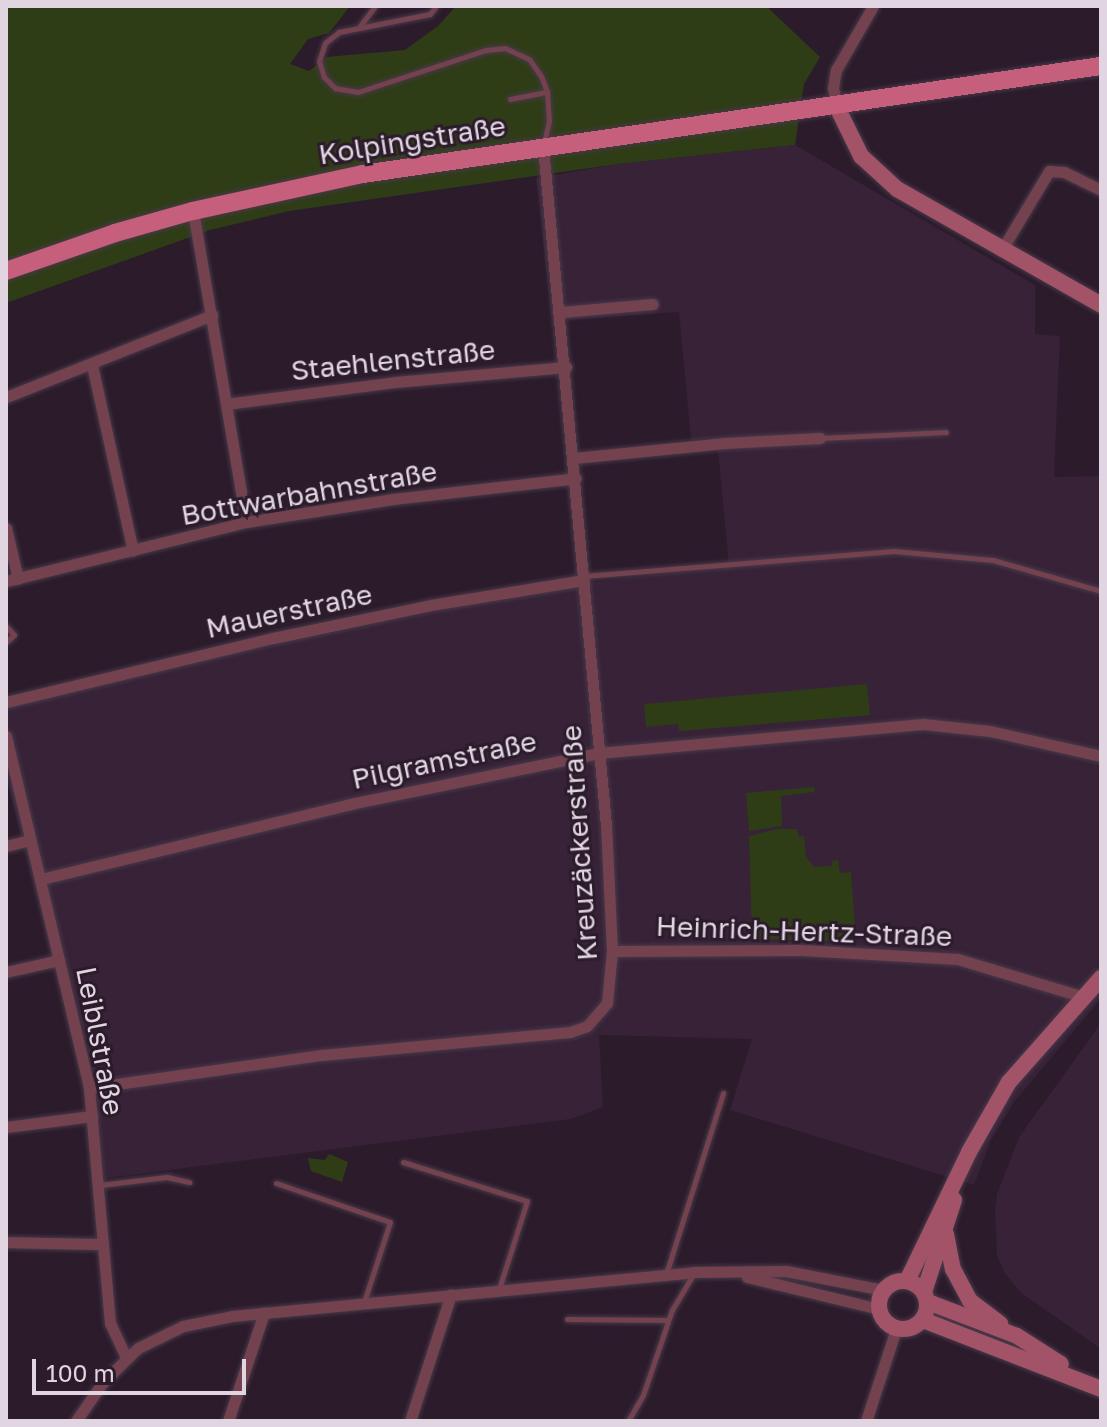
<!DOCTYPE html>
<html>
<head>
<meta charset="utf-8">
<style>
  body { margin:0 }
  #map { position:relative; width:1107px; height:1427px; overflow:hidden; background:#2b1b2b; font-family:"Golos Text",sans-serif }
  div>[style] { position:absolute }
  .built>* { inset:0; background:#372238 }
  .green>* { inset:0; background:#2f3d17 }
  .roads { filter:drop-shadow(0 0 2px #483948) drop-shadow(0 0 2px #483948) }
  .lane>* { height:5px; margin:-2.5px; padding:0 2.5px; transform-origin:2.5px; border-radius:2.5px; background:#74424f }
  .street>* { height:11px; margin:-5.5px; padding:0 5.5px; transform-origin:5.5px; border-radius:5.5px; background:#74424f }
  .secondary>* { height:16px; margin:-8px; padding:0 8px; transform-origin:8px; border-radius:8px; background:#a25368 }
  .secondary>.ring { margin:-8px; padding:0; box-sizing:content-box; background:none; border:16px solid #a25368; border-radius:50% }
  .primary>* { height:18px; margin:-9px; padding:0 9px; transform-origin:9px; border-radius:9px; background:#c55f7b }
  span { translate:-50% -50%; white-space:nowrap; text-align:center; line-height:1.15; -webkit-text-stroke:6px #2b1b2b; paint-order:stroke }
  .street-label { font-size:28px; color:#e0d5e0 }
  .frame { position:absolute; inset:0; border:8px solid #e0d5e0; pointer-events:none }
  .scale { position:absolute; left:32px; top:1359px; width:214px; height:36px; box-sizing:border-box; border:4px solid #e0d5e0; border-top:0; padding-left:10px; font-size:24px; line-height:28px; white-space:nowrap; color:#e0d5e0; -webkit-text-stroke:6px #2b1b2b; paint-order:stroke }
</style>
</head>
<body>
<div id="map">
  <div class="built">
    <div style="clip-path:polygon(795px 145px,1035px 285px,1035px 334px,1060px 336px,1054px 477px,1101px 476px,1101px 999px,1015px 1101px,991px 1140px,974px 1185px,730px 1110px,752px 1039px,599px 1035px,603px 1107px,571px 1119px,98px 1179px,87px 1094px,6px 776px,6px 705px,275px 644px,563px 586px,729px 566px,717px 439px,691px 440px,679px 312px,552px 321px,536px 178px,618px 164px)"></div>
    <div style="clip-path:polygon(1101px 1023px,1101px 1349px,1020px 1292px,1004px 1272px,997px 1255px,995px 1209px,997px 1194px,1019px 1137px)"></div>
  </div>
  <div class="green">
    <div style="clip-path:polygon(6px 6px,350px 6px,329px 33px,308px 39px,290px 64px,309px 71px,327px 57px,405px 50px,438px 26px,456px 6px,766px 6px,820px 57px,804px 84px,795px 145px,618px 164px,289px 211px,210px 230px,6px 303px)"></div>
    <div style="clip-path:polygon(867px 684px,870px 715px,679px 731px,678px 724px,646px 727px,644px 704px)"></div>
    <div style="clip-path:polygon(814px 787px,815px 792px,781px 796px,782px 826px,749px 831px,746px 793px)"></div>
    <div style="clip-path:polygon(777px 829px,797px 829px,799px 837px,804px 836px,806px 857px,814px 867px,832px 866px,832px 861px,838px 860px,840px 873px,851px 872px,856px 942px,752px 939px,749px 836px)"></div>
    <div style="clip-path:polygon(329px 1154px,348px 1162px,342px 1182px,311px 1171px,308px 1158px,325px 1160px)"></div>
  </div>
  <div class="roads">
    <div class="lane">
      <div style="left:436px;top:6px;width:10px;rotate:127deg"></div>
      <div style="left:430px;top:14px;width:93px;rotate:168.8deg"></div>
      <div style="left:339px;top:32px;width:18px;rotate:142deg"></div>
      <div style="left:325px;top:43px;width:19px;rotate:108deg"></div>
      <div style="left:319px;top:61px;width:17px;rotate:73deg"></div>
      <div style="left:324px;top:77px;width:16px;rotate:45deg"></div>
      <div style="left:335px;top:88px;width:23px;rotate:10deg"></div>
      <div style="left:358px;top:92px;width:135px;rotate:-18.2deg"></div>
      <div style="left:486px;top:50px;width:19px;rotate:-6deg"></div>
      <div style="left:505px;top:48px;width:26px;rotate:25deg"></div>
      <div style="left:529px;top:59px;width:21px;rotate:55deg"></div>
      <div style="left:541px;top:76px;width:17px;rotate:69deg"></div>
      <div style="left:547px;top:92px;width:29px;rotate:86deg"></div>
      <div style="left:549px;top:121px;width:23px;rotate:103deg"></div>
      <div style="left:360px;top:26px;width:25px;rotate:-53deg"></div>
      <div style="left:510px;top:99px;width:38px;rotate:-11deg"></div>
      <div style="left:820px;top:438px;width:126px;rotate:-2.7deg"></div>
      <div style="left:584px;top:576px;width:311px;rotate:-4.6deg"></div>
      <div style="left:894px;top:551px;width:99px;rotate:5.2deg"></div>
      <div style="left:993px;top:560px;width:112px;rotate:16deg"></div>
      <div style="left:6px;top:626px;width:12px;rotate:48deg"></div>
      <div style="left:14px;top:635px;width:11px;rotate:139deg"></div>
      <div style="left:403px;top:1162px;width:130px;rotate:17.5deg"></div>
      <div style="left:527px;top:1201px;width:92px;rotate:107.7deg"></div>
      <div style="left:276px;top:1183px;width:120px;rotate:18.9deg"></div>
      <div style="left:390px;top:1222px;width:84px;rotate:108deg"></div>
      <div style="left:100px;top:1185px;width:67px;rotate:-6.8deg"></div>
      <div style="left:167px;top:1177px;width:23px;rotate:13deg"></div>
      <div style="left:666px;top:1274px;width:190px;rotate:-72.5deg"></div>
      <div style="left:567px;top:1319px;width:100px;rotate:0.6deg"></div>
      <div style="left:628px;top:1421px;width:30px;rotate:-60deg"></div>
      <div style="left:643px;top:1395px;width:90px;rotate:-71.2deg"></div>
      <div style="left:672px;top:1310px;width:43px;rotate:-59.3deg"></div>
    </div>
    <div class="street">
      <div style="left:837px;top:107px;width:19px;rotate:-102deg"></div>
      <div style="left:833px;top:88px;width:18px;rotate:-81deg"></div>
      <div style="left:836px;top:70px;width:74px;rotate:-60deg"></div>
      <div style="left:193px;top:211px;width:315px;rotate:80.3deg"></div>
      <div style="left:1001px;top:251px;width:93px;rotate:-59deg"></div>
      <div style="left:1049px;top:171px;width:15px;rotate:4deg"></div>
      <div style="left:1064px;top:172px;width:41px;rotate:25.9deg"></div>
      <div style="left:561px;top:312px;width:92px;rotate:-5deg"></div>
      <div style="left:92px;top:365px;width:190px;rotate:77.6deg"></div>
      <div style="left:6px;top:397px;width:222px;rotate:-21.7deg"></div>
      <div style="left:226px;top:404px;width:170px;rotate:-7.4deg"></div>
      <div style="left:395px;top:382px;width:172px;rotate:-5deg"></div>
      <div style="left:574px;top:458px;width:152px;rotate:-5.7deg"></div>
      <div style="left:725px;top:443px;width:95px;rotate:-3deg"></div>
      <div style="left:6px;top:528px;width:52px;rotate:76.8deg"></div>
      <div style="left:6px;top:581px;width:247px;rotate:-13.8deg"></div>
      <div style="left:246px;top:522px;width:149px;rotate:-8.9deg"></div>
      <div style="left:393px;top:499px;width:184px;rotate:-6.5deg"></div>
      <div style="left:6px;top:702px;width:275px;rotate:-13.5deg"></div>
      <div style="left:273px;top:638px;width:161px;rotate:-11.8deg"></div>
      <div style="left:431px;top:605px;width:155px;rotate:-9.3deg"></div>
      <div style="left:6px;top:736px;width:362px;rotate:76.7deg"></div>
      <div style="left:89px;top:1088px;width:236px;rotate:84.9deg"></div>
      <div style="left:110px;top:1323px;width:38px;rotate:65deg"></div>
      <div style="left:6px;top:846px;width:25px;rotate:-14deg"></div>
      <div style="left:41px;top:879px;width:318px;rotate:-13.6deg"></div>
      <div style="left:350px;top:804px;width:253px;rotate:-11.6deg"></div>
      <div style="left:598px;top:753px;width:326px;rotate:-5.1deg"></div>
      <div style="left:923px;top:724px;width:67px;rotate:6deg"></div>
      <div style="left:990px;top:731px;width:114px;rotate:12.7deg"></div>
      <div style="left:612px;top:951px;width:189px;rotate:-0.3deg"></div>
      <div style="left:801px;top:950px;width:157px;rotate:3.3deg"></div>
      <div style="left:958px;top:959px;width:132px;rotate:16.8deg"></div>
      <div style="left:6px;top:972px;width:54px;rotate:-12.8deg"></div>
      <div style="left:89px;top:1088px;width:235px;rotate:-8.1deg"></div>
      <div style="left:322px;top:1055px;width:249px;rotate:-5.3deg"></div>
      <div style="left:570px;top:1032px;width:18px;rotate:-19deg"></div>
      <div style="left:587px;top:1026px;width:30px;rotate:-49deg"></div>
      <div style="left:607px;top:1003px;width:52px;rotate:-84.5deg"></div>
      <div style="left:612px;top:951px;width:126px;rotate:-92.7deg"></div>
      <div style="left:606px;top:825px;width:681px;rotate:-95.31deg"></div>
      <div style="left:6px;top:1127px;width:87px;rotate:-7.3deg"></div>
      <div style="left:6px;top:1242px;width:97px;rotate:1.2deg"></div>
      <div style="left:747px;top:1277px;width:136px;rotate:13.6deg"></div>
      <div style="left:76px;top:1421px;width:47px;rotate:-55.3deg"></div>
      <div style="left:103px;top:1382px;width:49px;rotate:-44.2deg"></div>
      <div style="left:138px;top:1348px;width:50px;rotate:-26.1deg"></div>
      <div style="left:183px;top:1326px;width:50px;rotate:-11.5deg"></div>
      <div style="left:232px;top:1316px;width:464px;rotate:-5.4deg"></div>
      <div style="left:694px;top:1272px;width:92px;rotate:-0.6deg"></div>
      <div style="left:786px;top:1271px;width:100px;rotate:11deg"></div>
      <div style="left:228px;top:1421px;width:114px;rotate:-71.6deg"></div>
      <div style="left:410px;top:1421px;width:133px;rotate:-72.1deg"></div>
      <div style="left:866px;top:1421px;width:97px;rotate:-71.9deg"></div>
    </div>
    <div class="secondary">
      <div style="left:837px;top:107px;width:55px;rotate:63.9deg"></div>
      <div style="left:861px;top:156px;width:49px;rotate:42.5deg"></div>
      <div style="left:897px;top:189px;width:235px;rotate:29.6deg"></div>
      <div style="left:946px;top:1234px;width:36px;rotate:79deg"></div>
      <div style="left:953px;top:1269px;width:36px;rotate:62deg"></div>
      <div style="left:970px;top:1301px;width:38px;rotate:37deg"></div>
      <div class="ring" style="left:879px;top:1281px;width:32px;height:32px"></div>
      <div style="left:907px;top:1281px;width:143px;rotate:-64.3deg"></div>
      <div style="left:969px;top:1152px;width:81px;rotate:-60.3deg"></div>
      <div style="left:1009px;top:1082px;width:139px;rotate:-48.5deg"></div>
      <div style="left:924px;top:1292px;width:97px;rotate:-71.9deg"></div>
      <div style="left:928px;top:1302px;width:95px;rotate:20.9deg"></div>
      <div style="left:1017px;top:1336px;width:52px;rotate:32.5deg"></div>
      <div style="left:923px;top:1320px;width:191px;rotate:21.2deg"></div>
    </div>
    <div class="primary">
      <div style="left:6px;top:271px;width:115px;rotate:-19.2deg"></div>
      <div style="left:115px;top:233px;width:81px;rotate:-15.8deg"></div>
      <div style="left:193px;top:211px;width:174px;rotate:-12.3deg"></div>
      <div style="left:363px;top:174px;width:746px;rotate:-8.33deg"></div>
    </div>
  </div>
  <div class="street-label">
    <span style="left:412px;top:140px;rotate:-9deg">Kolpingstraße</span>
    <span style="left:393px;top:360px;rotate:-6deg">Staehlenstraße</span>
    <span style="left:309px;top:493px;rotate:-10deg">Bottwarbahnstraße</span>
    <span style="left:289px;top:611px;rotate:-12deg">Mauerstraße</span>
    <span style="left:444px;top:760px;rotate:-12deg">Pilgramstraße</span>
    <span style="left:579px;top:843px;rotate:-94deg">Kreuzäckerstraße</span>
    <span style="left:804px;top:931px;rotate:2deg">Heinrich-Hertz-Straße</span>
    <span style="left:100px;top:1041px;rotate:79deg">Leiblstraße</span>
  </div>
  <div class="frame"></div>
  <div class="scale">100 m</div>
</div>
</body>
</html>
